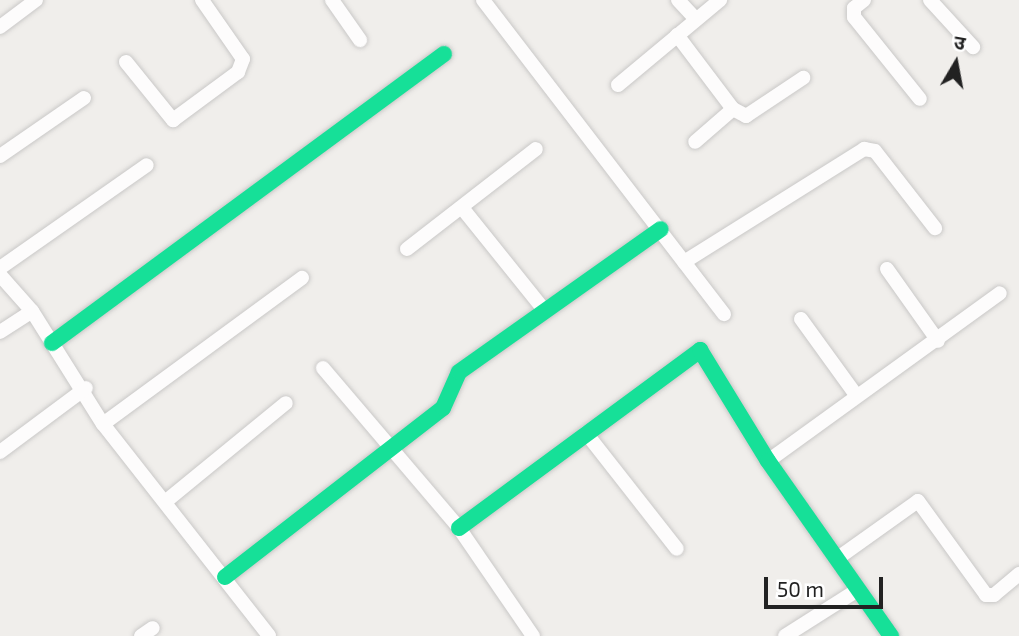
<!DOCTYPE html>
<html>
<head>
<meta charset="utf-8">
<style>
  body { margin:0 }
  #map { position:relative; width:1019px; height:636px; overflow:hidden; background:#f0eeeb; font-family:"Exo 2","Noto Sans Devanagari",sans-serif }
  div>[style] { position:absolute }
  .roads { filter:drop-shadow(0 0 2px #c9c8c7) drop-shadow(0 0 2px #c9c8c7) }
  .street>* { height:14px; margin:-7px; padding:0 7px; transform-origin:7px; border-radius:7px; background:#fdfcfc }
  .fast>* { height:16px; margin:-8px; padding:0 8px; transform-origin:8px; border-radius:8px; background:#16e098 }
  span { translate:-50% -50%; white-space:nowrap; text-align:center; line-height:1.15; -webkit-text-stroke:6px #fff; paint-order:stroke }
  .north { position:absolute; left:921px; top:28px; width:70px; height:70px; -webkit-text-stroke:5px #fff; paint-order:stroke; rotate:10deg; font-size:19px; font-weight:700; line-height:28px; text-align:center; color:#222 }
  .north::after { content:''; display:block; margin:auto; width:24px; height:32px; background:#222; clip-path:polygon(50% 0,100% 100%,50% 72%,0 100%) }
  .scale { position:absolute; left:764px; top:577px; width:119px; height:32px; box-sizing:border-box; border:4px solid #222; border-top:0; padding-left:9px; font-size:21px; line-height:24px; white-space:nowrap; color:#222; -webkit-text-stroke:5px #fff; paint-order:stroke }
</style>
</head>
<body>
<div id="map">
  <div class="roads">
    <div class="street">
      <div style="left:332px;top:0;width:49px;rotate:55deg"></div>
      <div style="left:483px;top:0;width:396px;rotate:52.5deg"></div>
      <div style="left:678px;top:0;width:26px;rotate:47deg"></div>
      <div style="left:864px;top:0;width:13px;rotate:141deg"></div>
      <div style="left:854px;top:8px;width:9px;rotate:90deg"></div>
      <div style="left:854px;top:17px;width:105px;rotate:51.2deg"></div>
      <div style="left:930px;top:0;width:64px;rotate:47.5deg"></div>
      <div style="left:0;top:27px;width:45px;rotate:-36.9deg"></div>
      <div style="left:677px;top:35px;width:93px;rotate:52.9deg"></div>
      <div style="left:733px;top:109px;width:50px;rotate:139deg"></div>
      <div style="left:126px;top:62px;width:75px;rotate:51deg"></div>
      <div style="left:173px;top:120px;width:81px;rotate:-36.4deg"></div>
      <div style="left:238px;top:72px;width:14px;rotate:-69deg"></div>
      <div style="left:243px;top:59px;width:72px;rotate:-124.8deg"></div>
      <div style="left:618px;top:85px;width:133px;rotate:-39.8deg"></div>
      <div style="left:733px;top:109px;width:15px;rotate:28deg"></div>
      <div style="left:746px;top:116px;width:69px;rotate:-33.7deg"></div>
      <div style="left:0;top:156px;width:102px;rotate:-34.6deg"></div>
      <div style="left:463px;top:209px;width:131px;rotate:51.2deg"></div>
      <div style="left:407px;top:249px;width:163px;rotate:-37.8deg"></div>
      <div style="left:684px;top:262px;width:213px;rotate:-32.1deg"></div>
      <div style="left:864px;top:149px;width:11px;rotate:10deg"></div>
      <div style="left:875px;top:151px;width:98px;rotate:52.1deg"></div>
      <div style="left:0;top:268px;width:179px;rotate:-35deg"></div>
      <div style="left:887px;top:269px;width:88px;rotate:54.7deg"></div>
      <div style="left:0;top:275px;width:48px;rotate:48.4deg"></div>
      <div style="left:32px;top:311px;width:133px;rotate:57.9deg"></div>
      <div style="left:103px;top:424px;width:269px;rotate:51.9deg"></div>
      <div style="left:801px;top:319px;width:94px;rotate:54.1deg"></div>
      <div style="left:0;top:332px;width:38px;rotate:-33deg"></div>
      <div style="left:323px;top:368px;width:210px;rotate:49.6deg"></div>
      <div style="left:459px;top:528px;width:131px;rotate:55.6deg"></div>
      <div style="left:103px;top:424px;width:247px;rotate:-36.3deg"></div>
      <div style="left:586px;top:433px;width:147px;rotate:51.9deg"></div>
      <div style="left:0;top:452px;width:107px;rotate:-36.7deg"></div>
      <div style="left:768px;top:461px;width:286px;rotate:-35.9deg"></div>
      <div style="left:165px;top:502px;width:156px;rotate:-39.3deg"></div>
      <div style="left:838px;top:558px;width:98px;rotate:-35.5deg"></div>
      <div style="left:918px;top:501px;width:116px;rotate:54.1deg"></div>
      <div style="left:986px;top:595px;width:8px"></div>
      <div style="left:994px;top:595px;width:33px;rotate:-40deg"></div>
      <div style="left:141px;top:636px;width:14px;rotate:-34deg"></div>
      <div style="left:785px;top:636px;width:84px;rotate:-32.4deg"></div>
    </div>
    <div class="fast">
      <div style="left:52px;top:343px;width:487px;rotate:-36.4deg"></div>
      <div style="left:459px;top:528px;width:300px;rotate:-36.4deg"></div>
      <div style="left:700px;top:350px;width:130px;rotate:58.5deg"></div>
      <div style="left:768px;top:461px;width:214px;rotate:54.9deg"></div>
      <div style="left:225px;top:577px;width:276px;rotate:-37.8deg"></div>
      <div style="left:443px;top:408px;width:39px;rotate:-66deg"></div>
      <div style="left:459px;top:372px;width:247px;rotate:-35.3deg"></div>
    </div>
  </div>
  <div class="north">उ</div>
  <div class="scale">50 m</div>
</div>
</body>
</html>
